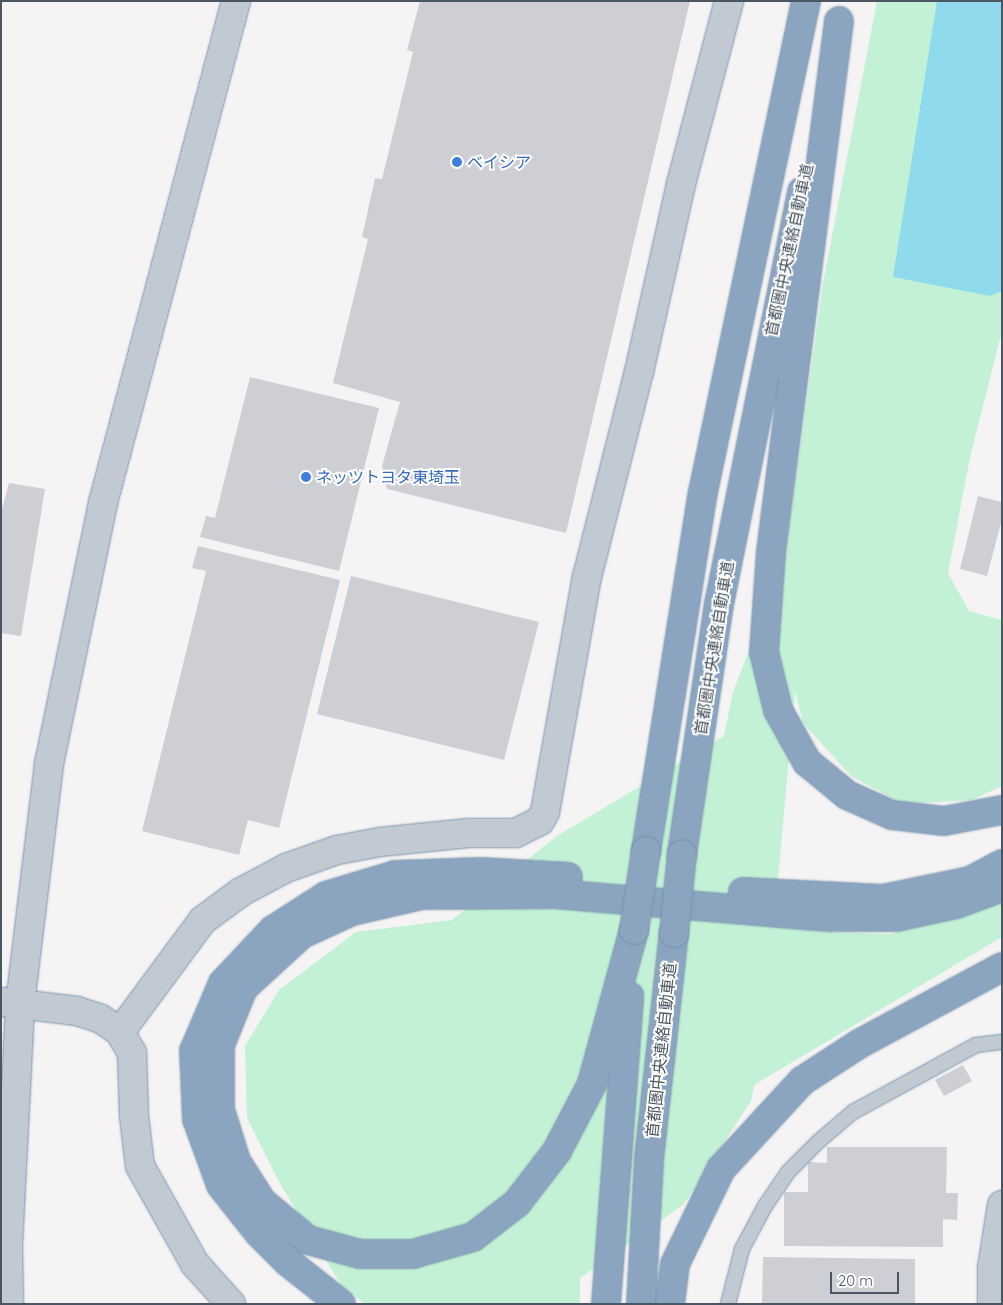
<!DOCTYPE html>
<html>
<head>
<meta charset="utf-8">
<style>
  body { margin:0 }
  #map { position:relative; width:1003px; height:1305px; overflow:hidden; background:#f5f3f3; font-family:Quicksand,"Noto Sans JP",sans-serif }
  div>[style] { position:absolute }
  .green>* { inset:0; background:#c3f1d5 }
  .water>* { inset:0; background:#90daee }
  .building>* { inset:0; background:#cdcfd5 }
  .roads { filter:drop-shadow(0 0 1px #7690ad) drop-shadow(0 0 1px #7690ad) }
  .service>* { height:14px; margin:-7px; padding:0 7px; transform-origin:7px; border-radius:7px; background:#c1cad2 }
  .tertiary>* { height:28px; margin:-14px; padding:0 14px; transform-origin:14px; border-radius:14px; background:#c1cad2 }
  .motorway>* { height:28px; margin:-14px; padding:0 14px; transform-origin:14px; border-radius:14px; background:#8ba5c1 }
  .bridges { filter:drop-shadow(0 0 1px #7690ad) drop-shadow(0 0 1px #7690ad) }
  .motorway-bridge>* { height:28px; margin:-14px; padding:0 14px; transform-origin:14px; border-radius:14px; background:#8ba5c1 }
  .dots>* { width:14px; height:14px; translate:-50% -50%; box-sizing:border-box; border:2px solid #fff; border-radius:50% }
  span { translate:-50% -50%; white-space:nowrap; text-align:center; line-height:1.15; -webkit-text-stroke:4px #fff; paint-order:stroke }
  .shop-label { font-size:16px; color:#366cbe }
  .left { translate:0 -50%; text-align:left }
  .street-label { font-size:16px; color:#4a5661 }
  .frame { position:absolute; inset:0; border:2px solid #4a5661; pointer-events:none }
  .scale { position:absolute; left:830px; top:1272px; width:69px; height:22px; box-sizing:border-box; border:2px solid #4a5661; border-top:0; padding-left:6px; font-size:15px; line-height:18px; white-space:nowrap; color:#4a5661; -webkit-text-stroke:4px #fff; paint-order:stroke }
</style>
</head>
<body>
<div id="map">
  <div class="green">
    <div style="clip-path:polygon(877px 1px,1002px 1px,1002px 331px,970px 457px,948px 573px,969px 611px,1002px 620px,1002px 786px,972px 800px,903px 804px,851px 776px,803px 723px,795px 691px,774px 924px,825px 932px,891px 934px,1002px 901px,1002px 937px,754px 1085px,751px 1101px,684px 1204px,580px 1278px,580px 1304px,365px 1304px,341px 1285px,279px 1182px,247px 1118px,245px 1046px,279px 990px,356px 932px,452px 920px,557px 836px,724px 736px,733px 692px,785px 557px,823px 283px)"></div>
  </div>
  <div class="water">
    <div style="clip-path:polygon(937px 1px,1002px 1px,1002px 291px,990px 296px,893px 277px)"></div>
  </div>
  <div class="building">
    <div style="clip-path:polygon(420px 1px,690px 1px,566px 533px,387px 489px,382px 466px,400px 402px,333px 383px,368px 239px,362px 237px,375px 178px,382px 179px,413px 52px,407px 50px)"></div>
    <div style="clip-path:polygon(250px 377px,379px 408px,339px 571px,200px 537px,206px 516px,215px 518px)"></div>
    <div style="clip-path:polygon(9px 483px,45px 489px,21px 636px,1px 633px,1px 513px)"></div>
    <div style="clip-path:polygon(978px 496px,1002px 502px,1002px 519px,987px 576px,960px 569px)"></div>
    <div style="clip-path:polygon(198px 546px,340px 580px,279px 828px,248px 820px,239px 855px,142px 831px,206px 571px,192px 568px)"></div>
    <div style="clip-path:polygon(351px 576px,539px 622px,504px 760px,317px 714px)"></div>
    <div style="clip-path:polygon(963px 1065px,972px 1081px,944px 1096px,935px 1080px)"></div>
    <div style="clip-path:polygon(827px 1147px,947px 1147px,946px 1193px,958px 1193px,957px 1220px,943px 1219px,943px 1247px,784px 1246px,784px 1192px,808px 1192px,808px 1162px,827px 1163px)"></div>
    <div style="clip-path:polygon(763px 1257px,915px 1259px,915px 1304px,762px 1304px)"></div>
  </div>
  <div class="roads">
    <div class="service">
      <div style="left:728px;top:1304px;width:57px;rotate:-75.7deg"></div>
      <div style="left:742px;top:1249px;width:49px;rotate:-61.9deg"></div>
      <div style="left:765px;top:1206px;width:41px;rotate:-55.9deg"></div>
      <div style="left:788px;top:1172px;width:44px;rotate:-45deg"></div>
      <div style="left:819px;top:1141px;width:45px;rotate:-40.5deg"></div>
      <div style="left:853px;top:1112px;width:140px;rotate:-28.6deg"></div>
      <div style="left:976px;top:1045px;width:26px;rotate:-7deg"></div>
    </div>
    <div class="tertiary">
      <div style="left:3px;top:1002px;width:75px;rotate:6.9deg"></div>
      <div style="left:77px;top:1011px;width:25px;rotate:18deg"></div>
      <div style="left:101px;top:1019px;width:23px;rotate:34deg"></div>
      <div style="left:9px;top:1304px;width:59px;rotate:-91deg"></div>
      <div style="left:8px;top:1245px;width:241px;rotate:-87.1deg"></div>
      <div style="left:20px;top:1004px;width:242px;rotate:-83.1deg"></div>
      <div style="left:49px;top:764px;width:267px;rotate:-78.3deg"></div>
      <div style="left:103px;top:503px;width:519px;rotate:-75.16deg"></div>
      <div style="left:231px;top:1304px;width:54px;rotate:-132deg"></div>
      <div style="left:195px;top:1264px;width:112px;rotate:-119.3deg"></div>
      <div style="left:140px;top:1166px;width:50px;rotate:-96.8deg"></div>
      <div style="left:134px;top:1116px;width:63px;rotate:-91.8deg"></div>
      <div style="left:132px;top:1053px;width:24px;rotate:-120deg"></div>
      <div style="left:120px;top:1032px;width:139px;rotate:-53.5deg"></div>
      <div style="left:203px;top:920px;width:47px;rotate:-36.4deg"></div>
      <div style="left:241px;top:892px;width:51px;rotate:-28.1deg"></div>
      <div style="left:286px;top:868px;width:54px;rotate:-19.4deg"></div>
      <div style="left:337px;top:850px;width:44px;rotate:-10.5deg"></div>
      <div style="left:380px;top:842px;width:89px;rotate:-5.8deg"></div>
      <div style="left:469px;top:833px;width:47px"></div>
      <div style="left:516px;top:833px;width:27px;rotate:-27deg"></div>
      <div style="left:540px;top:821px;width:10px;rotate:-61deg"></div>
      <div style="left:545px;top:812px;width:239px;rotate:-79.9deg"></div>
      <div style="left:587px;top:577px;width:211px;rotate:-75.8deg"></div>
      <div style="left:639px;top:372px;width:193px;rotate:-77.4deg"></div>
      <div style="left:681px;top:184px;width:189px;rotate:-75.3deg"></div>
      <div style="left:992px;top:1304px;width:36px;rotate:-90deg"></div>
      <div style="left:992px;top:1268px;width:64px;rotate:-81deg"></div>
    </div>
    <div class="motorway">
      <div style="left:839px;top:21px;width:535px;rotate:97.3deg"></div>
      <div style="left:771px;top:552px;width:100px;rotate:94deg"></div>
      <div style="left:764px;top:652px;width:60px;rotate:76.4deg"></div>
      <div style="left:778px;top:710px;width:60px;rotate:60.9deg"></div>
      <div style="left:807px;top:762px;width:52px;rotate:39.5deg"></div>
      <div style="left:847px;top:795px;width:49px;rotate:24deg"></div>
      <div style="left:892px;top:815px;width:52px;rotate:6.6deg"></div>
      <div style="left:944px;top:821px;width:59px;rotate:-10.7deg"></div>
      <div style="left:646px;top:851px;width:363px;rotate:-81deg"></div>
      <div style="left:703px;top:492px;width:502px;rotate:-78.15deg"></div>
      <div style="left:682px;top:854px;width:253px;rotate:-81.6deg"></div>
      <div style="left:719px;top:604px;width:421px;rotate:-78.6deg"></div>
      <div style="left:743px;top:892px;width:140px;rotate:2.9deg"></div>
      <div style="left:883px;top:899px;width:89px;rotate:-11.7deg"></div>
      <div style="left:970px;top:881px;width:36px;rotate:-28deg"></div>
      <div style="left:634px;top:930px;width:160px;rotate:105.3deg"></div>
      <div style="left:592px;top:1084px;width:76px;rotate:117.6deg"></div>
      <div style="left:557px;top:1151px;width:66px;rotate:127.6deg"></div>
      <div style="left:517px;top:1203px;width:56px;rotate:142.3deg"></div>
      <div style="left:473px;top:1237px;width:62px;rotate:164.2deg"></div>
      <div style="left:413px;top:1254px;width:53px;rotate:180deg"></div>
      <div style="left:360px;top:1254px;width:54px;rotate:-164.9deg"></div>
      <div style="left:308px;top:1240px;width:60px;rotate:-140.4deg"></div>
      <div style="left:262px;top:1202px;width:49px;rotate:-122.4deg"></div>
      <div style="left:236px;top:1161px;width:53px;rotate:-107.4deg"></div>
      <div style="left:220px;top:1110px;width:65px;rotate:-90deg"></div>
      <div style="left:220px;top:1045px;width:61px;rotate:-68deg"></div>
      <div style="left:243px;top:988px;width:80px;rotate:-42.5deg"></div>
      <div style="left:302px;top:934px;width:55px;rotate:-24.7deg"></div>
      <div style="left:352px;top:911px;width:72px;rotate:-12.9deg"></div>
      <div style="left:422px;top:895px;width:133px;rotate:-0.4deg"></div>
      <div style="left:555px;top:894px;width:277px;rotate:4.8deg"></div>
      <div style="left:831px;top:917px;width:65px"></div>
      <div style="left:896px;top:917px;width:61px;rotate:-12.2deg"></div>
      <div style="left:956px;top:904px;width:49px;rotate:-20.3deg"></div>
      <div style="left:341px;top:1304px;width:68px;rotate:-141.6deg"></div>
      <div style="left:288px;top:1262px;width:41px;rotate:-135deg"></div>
      <div style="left:259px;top:1233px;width:61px;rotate:-128.4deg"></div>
      <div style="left:221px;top:1185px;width:70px;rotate:-110deg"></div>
      <div style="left:197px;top:1119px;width:68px;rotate:-92.5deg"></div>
      <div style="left:194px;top:1051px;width:74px;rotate:-66.9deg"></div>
      <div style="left:223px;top:983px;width:73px;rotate:-46.7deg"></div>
      <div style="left:273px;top:930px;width:63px;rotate:-32.7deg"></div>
      <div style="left:326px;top:896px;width:72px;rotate:-16.9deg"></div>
      <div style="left:395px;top:875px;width:86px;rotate:-2deg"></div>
      <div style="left:481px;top:872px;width:87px;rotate:3.3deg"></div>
      <div style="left:606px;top:1304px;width:309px;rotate:-85.7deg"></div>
      <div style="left:641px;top:1304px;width:145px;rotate:-86.8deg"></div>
      <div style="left:649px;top:1159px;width:227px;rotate:-83.7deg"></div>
      <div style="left:670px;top:1304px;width:40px;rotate:-82.9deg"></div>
      <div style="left:675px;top:1264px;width:106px;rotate:-64.2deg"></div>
      <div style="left:721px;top:1169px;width:120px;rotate:-47.4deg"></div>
      <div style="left:802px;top:1081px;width:68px;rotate:-33deg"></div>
      <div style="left:859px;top:1044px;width:162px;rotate:-28.3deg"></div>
    </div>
  </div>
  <div class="bridges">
    <div class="motorway-bridge">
      <div style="left:634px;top:930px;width:80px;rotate:-81.4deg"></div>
      <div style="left:674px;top:933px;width:79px;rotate:-84.2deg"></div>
    </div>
  </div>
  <div class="dots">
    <div style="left:457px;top:162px;background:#3f7fe0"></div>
    <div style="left:306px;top:477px;background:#3f7fe0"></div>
  </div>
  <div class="shop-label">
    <span class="left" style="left:467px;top:162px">ベイシア</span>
    <span class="left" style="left:316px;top:477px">ネッツトヨタ東埼玉</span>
  </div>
  <div class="street-label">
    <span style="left:789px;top:250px;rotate:-78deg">首都圏中央連絡自動車道</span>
    <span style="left:714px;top:648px;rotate:-81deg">首都圏中央連絡自動車道</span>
    <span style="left:661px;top:1050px;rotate:-84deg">首都圏中央連絡自動車道</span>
  </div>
  <div class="frame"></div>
  <div class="scale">20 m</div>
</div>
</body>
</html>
